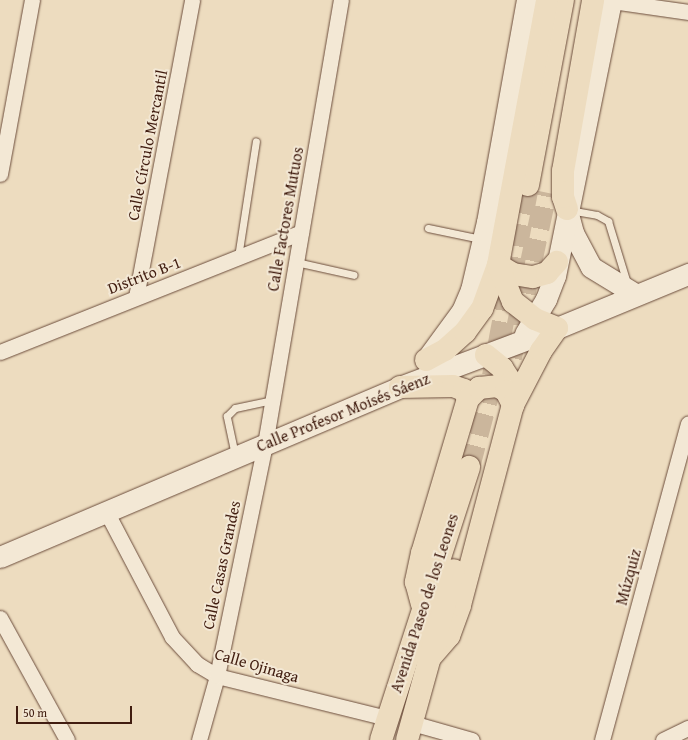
<!DOCTYPE html>
<html>
<head>
<meta charset="utf-8">
<style>
  body { margin:0 }
  #map { position:relative; width:688px; height:740px; overflow:hidden; background:#eddcbf; font-family:"Gentium Book Plus",serif }
  div>[style] { position:absolute }
  .primary-tunnel>* { height:22px; margin-top:-11px; transform-origin:0; background:repeating-linear-gradient(90deg,#cbb69c 0 22px,transparent 0 33px) }
  .roads { filter:drop-shadow(0 0 1px #6c4d3c) drop-shadow(0 0 1px #6c4d3c) }
  .lane>* { height:7px; margin:-3.5px; padding:0 3.5px; transform-origin:3.5px; border-radius:3.5px; background:#f3e8d5 }
  .street>* { height:15px; margin:-7.5px; padding:0 7.5px; transform-origin:7.5px; border-radius:7.5px; background:#f3e8d5 }
  .secondary>* { height:21px; margin:-10.5px; padding:0 10.5px; transform-origin:10.5px; border-radius:10.5px; background:#f3e8d5 }
  .primary>* { height:22px; margin:-11px; padding:0 11px; transform-origin:11px; border-radius:11px; background:#eddcbf }
  span { translate:-50% -50%; white-space:nowrap; text-align:center; line-height:1.15; -webkit-text-stroke:4px #f3e8d5; paint-order:stroke }
  .street-label { font-size:16px; color:#411d10 }
  .scale { position:absolute; left:16px; top:706px; width:116px; height:18px; box-sizing:border-box; border:2px solid #411d10; border-top:0; padding-left:5px; font-size:12px; line-height:14px; white-space:nowrap; color:#411d10; -webkit-text-stroke:3px #f3e8d5; paint-order:stroke }
</style>
</head>
<body>
<div id="map">
  <div class="primary-tunnel">
    <div style="left:504px;top:390px;width:202px;rotate:-78deg"></div>
    <div style="left:469px;top:467px;width:94px;rotate:-75.2deg"></div>
    <div style="left:493px;top:376px;width:194px;rotate:-79.6deg"></div>
  </div>
  <div class="roads">
    <div class="lane">
      <div style="left:569px;top:210px;width:28px;rotate:10deg"></div>
      <div style="left:597px;top:215px;width:13px;rotate:29deg"></div>
      <div style="left:608px;top:221px;width:62px;rotate:73deg"></div>
      <div style="left:428px;top:228px;width:54px;rotate:11.7deg"></div>
      <div style="left:238px;top:257px;width:117px;rotate:-81.2deg"></div>
      <div style="left:296px;top:262px;width:59px;rotate:12.6deg"></div>
      <div style="left:235px;top:455px;width:40px;rotate:-102deg"></div>
      <div style="left:227px;top:416px;width:11px;rotate:-45deg"></div>
      <div style="left:235px;top:408px;width:39px;rotate:-12deg"></div>
    </div>
    <div class="street">
      <div style="left:611px;top:1px;width:78px;rotate:8.1deg"></div>
      <div style="left:0;top:174px;width:177px;rotate:-79.6deg"></div>
      <div style="left:136px;top:297px;width:302px;rotate:-79.3deg"></div>
      <div style="left:0;top:352px;width:324px;rotate:-21.7deg"></div>
      <div style="left:107px;top:513px;width:140px;rotate:62.3deg"></div>
      <div style="left:172px;top:637px;width:37px;rotate:47deg"></div>
      <div style="left:197px;top:664px;width:23px;rotate:31deg"></div>
      <div style="left:217px;top:676px;width:175px;rotate:13.9deg"></div>
      <div style="left:0;top:618px;width:139px;rotate:61.2deg"></div>
      <div style="left:412px;top:723px;width:62px;rotate:15.8deg"></div>
      <div style="left:199px;top:740px;width:66px;rotate:-74.3deg"></div>
      <div style="left:217px;top:676px;width:237px;rotate:-78.3deg"></div>
      <div style="left:265px;top:444px;width:450px;rotate:-80.3deg"></div>
      <div style="left:602px;top:740px;width:328px;rotate:-74.8deg"></div>
      <div style="left:663px;top:740px;width:28px;rotate:-26deg"></div>
    </div>
    <div class="secondary">
      <div style="left:568px;top:214px;width:20px;rotate:75deg"></div>
      <div style="left:573px;top:233px;width:38px;rotate:62deg"></div>
      <div style="left:591px;top:267px;width:52px;rotate:31.5deg"></div>
      <div style="left:525px;top:334px;width:41px;rotate:-59deg"></div>
      <div style="left:546px;top:299px;width:25px;rotate:-69deg"></div>
      <div style="left:555px;top:276px;width:282px;rotate:-78.5deg"></div>
      <div style="left:426px;top:360px;width:61px;rotate:-53.7deg"></div>
      <div style="left:462px;top:311px;width:23px;rotate:-67deg"></div>
      <div style="left:471px;top:290px;width:70px;rotate:-76.8deg"></div>
      <div style="left:487px;top:222px;width:226px;rotate:-79.8deg"></div>
      <div style="left:0;top:557px;width:435px;rotate:-23deg"></div>
      <div style="left:400px;top:387px;width:168px;rotate:-20.6deg"></div>
      <div style="left:557px;top:328px;width:142px;rotate:-22.4deg"></div>
    </div>
    <div class="primary">
      <div style="left:528px;top:185px;width:188px;rotate:-79.3deg"></div>
      <div style="left:567px;top:209px;width:13px;rotate:-108deg"></div>
      <div style="left:563px;top:197px;width:26px;rotate:-90deg"></div>
      <div style="left:563px;top:171px;width:174px;rotate:-80deg"></div>
      <div style="left:498px;top:265px;width:17px;rotate:31deg"></div>
      <div style="left:513px;top:274px;width:20px;rotate:9deg"></div>
      <div style="left:533px;top:277px;width:15px;rotate:-16deg"></div>
      <div style="left:547px;top:273px;width:15px;rotate:-48deg"></div>
      <div style="left:486px;top:355px;width:21px;rotate:39deg"></div>
      <div style="left:502px;top:368px;width:17px;rotate:57deg"></div>
      <div style="left:511px;top:382px;width:17px;rotate:83deg"></div>
      <div style="left:426px;top:360px;width:21px;rotate:-28deg"></div>
      <div style="left:445px;top:350px;width:27px;rotate:-42deg"></div>
      <div style="left:465px;top:332px;width:29px;rotate:-54deg"></div>
      <div style="left:482px;top:309px;width:47px;rotate:-70deg"></div>
      <div style="left:498px;top:265px;width:269px;rotate:-79.5deg"></div>
      <div style="left:400px;top:387px;width:53px;rotate:-1.1deg"></div>
      <div style="left:453px;top:386px;width:12px;rotate:20deg"></div>
      <div style="left:464px;top:390px;width:10px;rotate:66deg"></div>
      <div style="left:468px;top:399px;width:161px;rotate:106.6deg"></div>
      <div style="left:422px;top:553px;width:30px;rotate:102deg"></div>
      <div style="left:416px;top:582px;width:23px;rotate:75deg"></div>
      <div style="left:468px;top:399px;width:16px;rotate:-45deg"></div>
      <div style="left:479px;top:388px;width:18px;rotate:-6deg"></div>
      <div style="left:497px;top:386px;width:10px;rotate:29deg"></div>
      <div style="left:506px;top:391px;width:16px;rotate:63deg"></div>
      <div style="left:428px;top:660px;width:32px;rotate:-49deg"></div>
      <div style="left:449px;top:636px;width:33px;rotate:-70deg"></div>
      <div style="left:460px;top:605px;width:207px;rotate:-75.2deg"></div>
      <div style="left:513px;top:405px;width:61px;rotate:-62.6deg"></div>
      <div style="left:541px;top:351px;width:28px;rotate:-55deg"></div>
      <div style="left:557px;top:328px;width:24px;rotate:-158deg"></div>
      <div style="left:535px;top:319px;width:28px;rotate:-142deg"></div>
      <div style="left:513px;top:302px;width:40px;rotate:-112deg"></div>
      <div style="left:381px;top:740px;width:287px;rotate:-72.1deg"></div>
      <div style="left:407px;top:740px;width:176px;rotate:-74.5deg"></div>
    </div>
  </div>
  <div class="street-label">
    <span style="left:147px;top:145px;rotate:-79deg">Calle Círculo Mercantil</span>
    <span style="left:285px;top:219px;rotate:-80deg">Calle Factores Mutuos</span>
    <span style="left:144px;top:275px;rotate:-21deg">Distrito B-1</span>
    <span style="left:343px;top:412px;rotate:-22deg">Calle Profesor Moisés Sáenz</span>
    <span style="left:221px;top:565px;rotate:-78deg">Calle Casas Grandes</span>
    <span style="left:628px;top:577px;rotate:-75deg">Múzquiz</span>
    <span style="left:424px;top:603px;rotate:-72deg">Avenida Paseo de los Leones</span>
    <span style="left:257px;top:665px;rotate:16deg">Calle Ojinaga</span>
  </div>
  <div class="scale">50 m</div>
</div>
</body>
</html>
